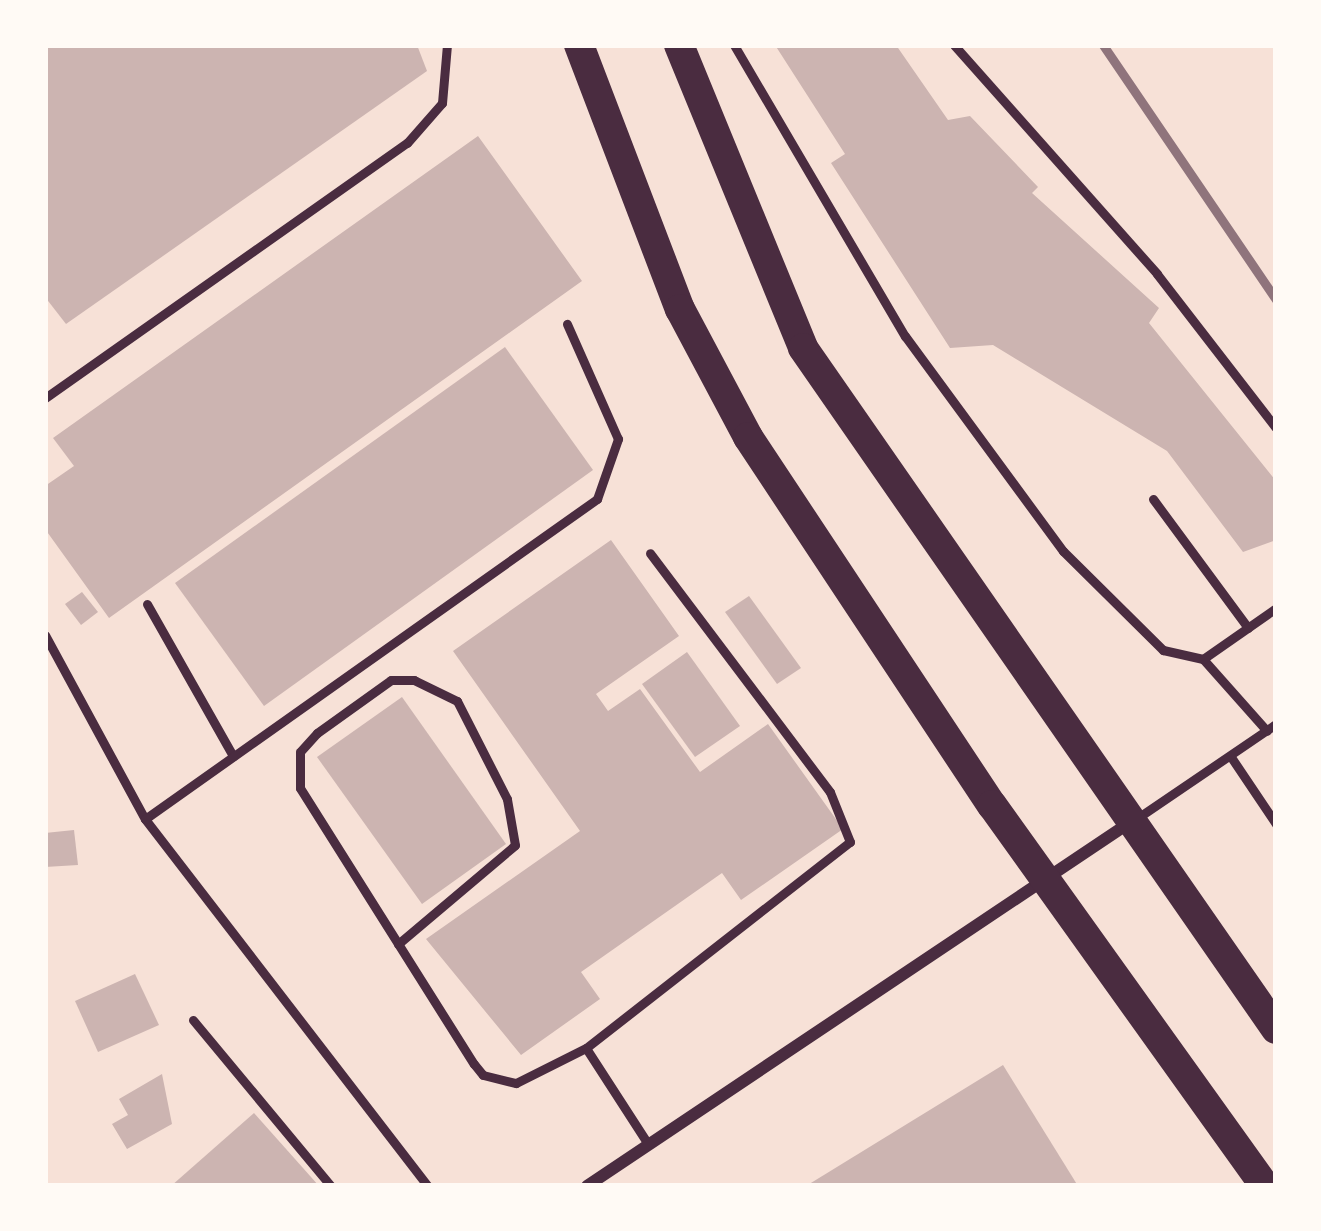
<!DOCTYPE html>
<html>
<head>
<meta charset="utf-8">
<style>
  body { margin:0 }
  #map { position:relative; width:1321px; height:1231px; overflow:hidden; background:#f7e1d7; font-family:Georgia,serif }
  div>[style] { position:absolute }
  .building>* { inset:0; background:#ccb4b1 }
  .service>* { height:9px; margin:-4.5px; padding:0 4.5px; transform-origin:4.5px; border-radius:4.5px; background:#4a2c40 }
  .minor>* { height:12px; margin:-6px; padding:0 6px; transform-origin:6px; border-radius:6px; background:#4a2c40 }
  .primary>* { height:30px; margin:-15px; padding:0 15px; transform-origin:15px; border-radius:15px; background:#4a2c40 }
  .rail>* { height:9px; margin:-4.5px; padding:0 4.5px; transform-origin:4.5px; border-radius:4.5px; background:#8f747c }
  span { translate:-50% -50%; white-space:nowrap; text-align:center; line-height:1.15; -webkit-text-stroke:12px #fffaf5; paint-order:stroke }
  .frame { position:absolute; inset:0; border:48px solid #fffaf5; pointer-events:none }
</style>
</head>
<body>
<div id="map">
  <div class="building">
    <div style="clip-path:polygon(45px 45px,417px 45px,427px 71px,66px 324px,45px 297px)"></div>
    <div style="clip-path:polygon(775px 45px,896px 45px,948px 120px,970px 116px,1038px 187px,1032px 193px,1159px 308px,1149px 323px,1276px 481px,1276px 540px,1243px 552px,1167px 451px,993px 345px,950px 348px,831px 163px,845px 154px)"></div>
    <div style="clip-path:polygon(478px 136px,582px 281px,109px 618px,45px 529px,45px 486px,74px 466px,53px 438px)"></div>
    <div style="clip-path:polygon(505px 347px,593px 470px,264px 706px,175px 583px)"></div>
    <div style="clip-path:polygon(611px 540px,679px 636px,596px 694px,608px 711px,640px 689px,700px 772px,768px 724px,843px 829px,741px 900px,722px 873px,581px 972px,600px 999px,521px 1055px,426px 939px,580px 831px,453px 651px)"></div>
    <div style="clip-path:polygon(82px 592px,98px 612px,81px 625px,65px 604px)"></div>
    <div style="clip-path:polygon(749px 596px,801px 668px,777px 684px,725px 612px)"></div>
    <div style="clip-path:polygon(687px 652px,740px 726px,695px 757px,642px 684px)"></div>
    <div style="clip-path:polygon(402px 697px,506px 844px,422px 904px,317px 757px)"></div>
    <div style="clip-path:polygon(74px 830px,78px 865px,45px 867px,45px 833px)"></div>
    <div style="clip-path:polygon(135px 974px,159px 1025px,98px 1052px,75px 1001px)"></div>
    <div style="clip-path:polygon(1003px 1065px,1078px 1186px,806px 1186px)"></div>
    <div style="clip-path:polygon(162px 1074px,172px 1124px,127px 1149px,112px 1124px,128px 1115px,119px 1099px)"></div>
    <div style="clip-path:polygon(254px 1113px,319px 1186px,171px 1186px)"></div>
  </div>
  <div class="service">
    <div style="left:734px;top:45px;width:338px;rotate:59.6deg"></div>
    <div style="left:905px;top:336px;width:267px;rotate:53.7deg"></div>
    <div style="left:1063px;top:551px;width:141px;rotate:44.7deg"></div>
    <div style="left:1163px;top:650px;width:41px;rotate:12.7deg"></div>
    <div style="left:1203px;top:659px;width:96px;rotate:48.4deg"></div>
    <div style="left:954px;top:45px;width:306px;rotate:48.4deg"></div>
    <div style="left:1157px;top:274px;width:195px;rotate:52.3deg"></div>
    <div style="left:45px;top:398px;width:443px;rotate:-35.2deg"></div>
    <div style="left:407px;top:143px;width:53px;rotate:-48.8deg"></div>
    <div style="left:442px;top:103px;width:58px;rotate:-85.1deg"></div>
    <div style="left:1153px;top:499px;width:160px;rotate:53.6deg"></div>
    <div style="left:147px;top:604px;width:175px;rotate:60.5deg"></div>
    <div style="left:45px;top:635px;width:209px;rotate:61.5deg"></div>
    <div style="left:145px;top:819px;width:463px;rotate:52.4deg"></div>
    <div style="left:1203px;top:659px;width:89px;rotate:-34.9deg"></div>
    <div style="left:1231px;top:757px;width:81px;rotate:56.1deg"></div>
    <div style="left:145px;top:819px;width:554px;rotate:-35.3deg"></div>
    <div style="left:597px;top:499px;width:64px;rotate:-70.7deg"></div>
    <div style="left:618px;top:439px;width:126px;rotate:-113.9deg"></div>
    <div style="left:1136px;top:819px;width:169px;rotate:-34.2deg"></div>
    <div style="left:398px;top:944px;width:153px;rotate:-40.2deg"></div>
    <div style="left:515px;top:845px;width:47px;rotate:-99.9deg"></div>
    <div style="left:507px;top:799px;width:110px;rotate:-117deg"></div>
    <div style="left:457px;top:701px;width:48px;rotate:-154deg"></div>
    <div style="left:414px;top:680px;width:23px;rotate:180deg"></div>
    <div style="left:391px;top:680px;width:91px;rotate:144.4deg"></div>
    <div style="left:317px;top:733px;width:25px;rotate:132deg"></div>
    <div style="left:300px;top:752px;width:36px;rotate:90deg"></div>
    <div style="left:300px;top:788px;width:326px;rotate:57.8deg"></div>
    <div style="left:474px;top:1064px;width:14px;rotate:51deg"></div>
    <div style="left:483px;top:1075px;width:34px;rotate:14deg"></div>
    <div style="left:516px;top:1083px;width:78px;rotate:-26.6deg"></div>
    <div style="left:193px;top:1020px;width:216px;rotate:50.3deg"></div>
    <div style="left:648px;top:1144px;width:114px;rotate:-122.9deg"></div>
    <div style="left:586px;top:1048px;width:335px;rotate:-38deg"></div>
    <div style="left:850px;top:842px;width:54px;rotate:-111.8deg"></div>
    <div style="left:830px;top:792px;width:299px;rotate:-127deg"></div>
  </div>
  <div class="minor">
    <div style="left:587px;top:1186px;width:652px;rotate:-33.81deg"></div>
  </div>
  <div class="primary">
    <div style="left:579px;top:45px;width:283px;rotate:69.1deg"></div>
    <div style="left:680px;top:309px;width:145px;rotate:62deg"></div>
    <div style="left:748px;top:437px;width:442px;rotate:56.5deg"></div>
    <div style="left:992px;top:805px;width:469px;rotate:54.4deg"></div>
    <div style="left:679px;top:45px;width:327px;rotate:67.7deg"></div>
    <div style="left:803px;top:348px;width:829px;rotate:55.22deg"></div>
  </div>
  <div class="rail">
    <div style="left:1103px;top:45px;width:308px;rotate:55.8deg"></div>
  </div>
  <div class="frame"></div>
</div>
</body>
</html>
